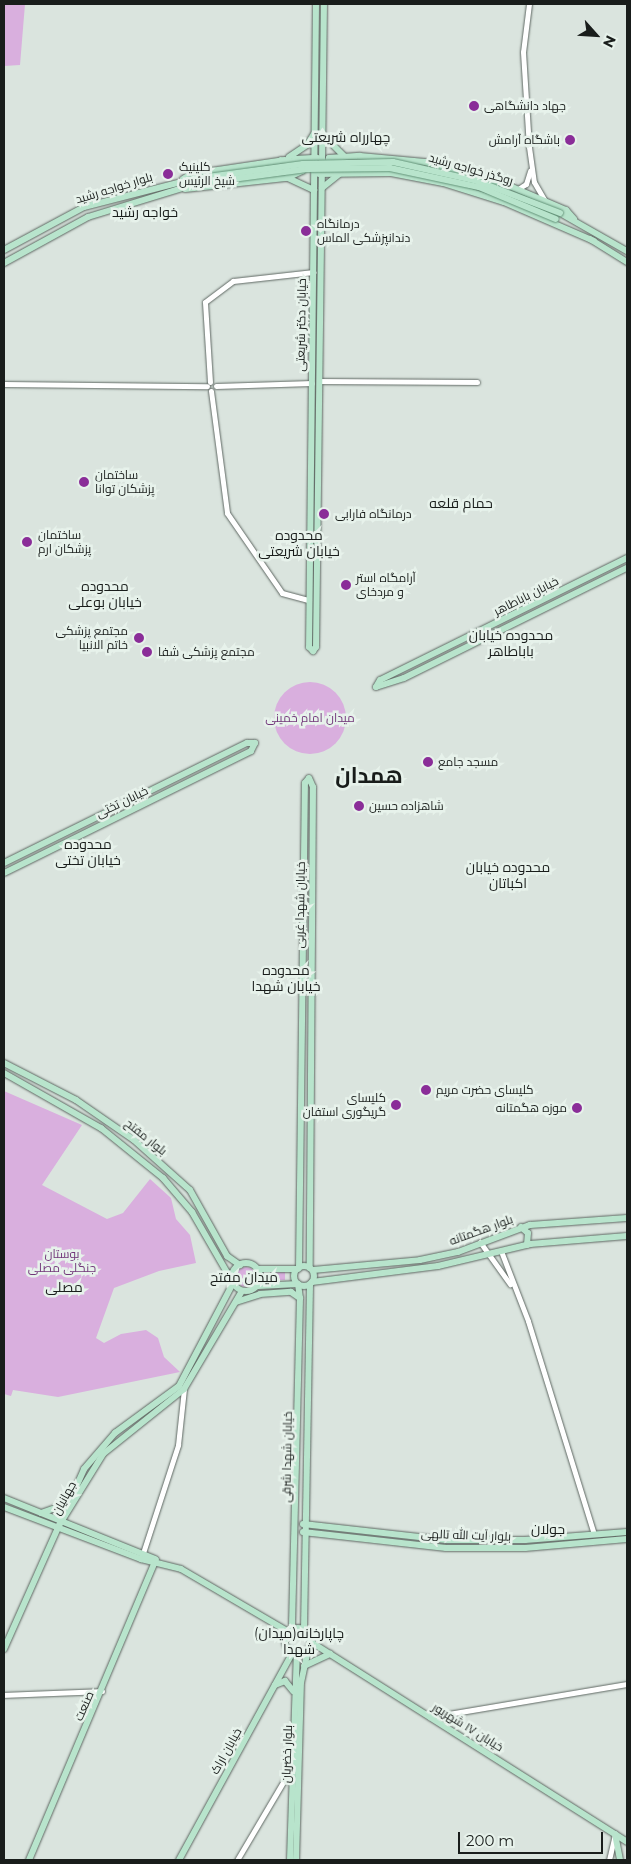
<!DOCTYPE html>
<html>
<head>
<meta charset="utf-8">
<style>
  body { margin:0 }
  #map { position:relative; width:631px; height:1864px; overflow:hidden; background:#dae4de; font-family:Montserrat,Cairo,sans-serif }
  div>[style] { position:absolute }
  .green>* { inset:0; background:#d9afde }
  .round { border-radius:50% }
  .roads { filter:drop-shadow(0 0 1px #5f6863) drop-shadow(0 0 1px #5f6863) }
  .minor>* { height:5px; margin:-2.5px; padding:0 2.5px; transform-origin:2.5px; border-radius:2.5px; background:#fff }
  .major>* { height:6px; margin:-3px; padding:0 3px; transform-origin:3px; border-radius:3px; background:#b8e4cc }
  .major>.ring { margin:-3px; padding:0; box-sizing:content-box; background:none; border:6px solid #b8e4cc; border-radius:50% }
  .bridges { filter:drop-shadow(0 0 1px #629378) drop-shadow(0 0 1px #629378) }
  .major-bridge>* { height:6px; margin:-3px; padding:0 3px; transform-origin:3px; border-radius:3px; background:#b8e4cc }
  .dots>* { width:14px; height:14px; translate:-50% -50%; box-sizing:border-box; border:2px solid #e7f2eb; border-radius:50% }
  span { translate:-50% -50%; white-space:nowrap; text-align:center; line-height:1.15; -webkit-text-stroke:5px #e7f2eb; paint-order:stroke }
  .poi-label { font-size:12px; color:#191d1b }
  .left { translate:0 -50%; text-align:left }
  .right { translate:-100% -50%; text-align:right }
  .street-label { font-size:12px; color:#191d1b }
  .park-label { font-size:12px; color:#72377a }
  .neighbourhood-label { font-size:14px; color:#191d1b }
  .town-label { font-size:22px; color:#191d1b; font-weight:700 }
  .frame { position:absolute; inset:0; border:5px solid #191d1b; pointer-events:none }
  .north { position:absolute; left:571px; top:10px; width:50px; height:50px; -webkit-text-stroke:4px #e7f2eb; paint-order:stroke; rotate:116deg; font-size:14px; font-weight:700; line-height:20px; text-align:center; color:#191d1b }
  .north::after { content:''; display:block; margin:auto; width:18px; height:22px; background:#191d1b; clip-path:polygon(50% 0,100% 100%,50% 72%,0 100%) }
  .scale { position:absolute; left:458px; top:1832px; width:145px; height:22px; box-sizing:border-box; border:2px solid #191d1b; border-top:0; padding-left:6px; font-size:15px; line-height:18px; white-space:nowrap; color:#191d1b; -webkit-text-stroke:4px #e7f2eb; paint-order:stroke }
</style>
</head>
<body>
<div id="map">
  <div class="green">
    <div style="clip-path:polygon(4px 4px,25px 4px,20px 65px,4px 66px)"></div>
    <div class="round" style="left:274px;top:682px;width:72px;height:72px"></div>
    <div style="clip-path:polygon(4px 1091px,82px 1125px,42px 1185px,107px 1219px,123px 1213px,150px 1179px,171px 1198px,176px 1219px,190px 1235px,196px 1263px,159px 1271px,114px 1288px,96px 1338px,104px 1343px,121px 1334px,146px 1330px,158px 1338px,164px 1357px,180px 1372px,58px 1397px,13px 1390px,11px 1396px,4px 1394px)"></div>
    <div class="round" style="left:236px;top:1267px;width:20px;height:20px"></div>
    <div style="clip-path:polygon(285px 1272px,285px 1280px,264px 1280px,263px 1273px)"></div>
  </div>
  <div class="roads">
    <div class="minor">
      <div style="left:529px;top:4px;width:48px;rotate:97.1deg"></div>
      <div style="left:523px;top:52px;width:95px;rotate:86.4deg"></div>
      <div style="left:529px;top:147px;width:35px;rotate:82deg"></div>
      <div style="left:534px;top:182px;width:22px;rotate:60deg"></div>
      <div style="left:518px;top:189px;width:9px;rotate:-32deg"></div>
      <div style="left:526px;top:184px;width:14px;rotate:-73deg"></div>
      <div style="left:319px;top:381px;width:158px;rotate:0.4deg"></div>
      <div style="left:210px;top:382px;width:80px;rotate:-93.6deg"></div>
      <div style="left:205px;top:302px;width:35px;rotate:-37deg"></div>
      <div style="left:233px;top:281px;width:81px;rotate:-6.4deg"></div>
      <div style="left:4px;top:384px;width:203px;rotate:0.6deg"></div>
      <div style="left:216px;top:386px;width:96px;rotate:-1.8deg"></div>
      <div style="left:211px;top:391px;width:123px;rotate:82.5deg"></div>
      <div style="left:227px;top:513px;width:97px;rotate:55.5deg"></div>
      <div style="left:282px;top:593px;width:28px;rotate:15deg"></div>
      <div style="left:480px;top:1242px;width:52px;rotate:54.5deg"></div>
      <div style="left:501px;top:1251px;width:75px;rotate:68.9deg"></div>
      <div style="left:528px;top:1321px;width:223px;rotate:72.8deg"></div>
      <div style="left:142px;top:1556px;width:117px;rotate:-72deg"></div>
      <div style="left:178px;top:1445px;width:56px;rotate:-83.9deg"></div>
      <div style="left:4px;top:1695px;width:98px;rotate:-2.3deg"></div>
      <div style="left:430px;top:1717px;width:200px;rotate:-9.5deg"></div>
      <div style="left:237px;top:1860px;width:108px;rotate:-59.4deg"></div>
      <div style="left:609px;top:1860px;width:27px;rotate:-77deg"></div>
    </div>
    <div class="major">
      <div style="left:316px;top:4px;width:643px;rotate:90.62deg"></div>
      <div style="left:309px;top:647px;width:6px;rotate:45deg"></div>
      <div style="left:313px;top:651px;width:5px;rotate:-53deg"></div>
      <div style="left:316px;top:647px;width:643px;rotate:-89.29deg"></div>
      <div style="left:324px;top:136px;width:28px;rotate:45deg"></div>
      <div style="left:289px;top:157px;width:22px;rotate:-34deg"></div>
      <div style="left:307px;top:145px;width:15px;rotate:-58deg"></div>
      <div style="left:295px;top:159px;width:22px;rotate:-3deg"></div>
      <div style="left:326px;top:167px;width:9px;rotate:-72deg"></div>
      <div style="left:329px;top:158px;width:31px;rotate:-4deg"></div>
      <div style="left:360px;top:156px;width:65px;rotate:5.3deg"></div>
      <div style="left:425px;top:162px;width:91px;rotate:16deg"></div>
      <div style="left:512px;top:187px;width:59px;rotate:23.1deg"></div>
      <div style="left:566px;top:210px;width:12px;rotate:48deg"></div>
      <div style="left:319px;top:174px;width:72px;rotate:-0.8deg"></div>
      <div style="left:391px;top:173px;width:53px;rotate:10.9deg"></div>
      <div style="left:443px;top:183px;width:64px;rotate:17.3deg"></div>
      <div style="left:504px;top:202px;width:98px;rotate:23.4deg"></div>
      <div style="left:288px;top:178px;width:29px;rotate:25deg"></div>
      <div style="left:183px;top:179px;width:9px;rotate:-32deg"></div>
      <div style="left:191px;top:174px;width:95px;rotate:-8.5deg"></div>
      <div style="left:322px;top:188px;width:22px;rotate:-39deg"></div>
      <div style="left:185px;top:189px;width:103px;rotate:-6.2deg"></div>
      <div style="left:287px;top:178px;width:17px;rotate:-25deg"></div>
      <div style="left:302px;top:171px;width:9px;rotate:-108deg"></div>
      <div style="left:299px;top:162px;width:18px;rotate:-174deg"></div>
      <div style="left:560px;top:213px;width:77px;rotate:29.6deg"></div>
      <div style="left:590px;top:239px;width:44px;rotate:31.9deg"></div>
      <div style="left:4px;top:250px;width:91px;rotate:-28.3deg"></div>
      <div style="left:84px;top:207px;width:113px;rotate:-14.4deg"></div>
      <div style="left:4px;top:263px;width:96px;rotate:-28.7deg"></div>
      <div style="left:88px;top:217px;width:112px;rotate:-17.1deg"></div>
      <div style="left:627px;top:558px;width:275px;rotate:153.7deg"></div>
      <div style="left:380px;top:680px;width:8px;rotate:120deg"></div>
      <div style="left:376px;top:687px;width:29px;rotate:-18deg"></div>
      <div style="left:404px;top:678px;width:249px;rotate:-26.3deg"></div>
      <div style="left:4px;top:863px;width:271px;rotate:-26.3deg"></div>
      <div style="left:247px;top:743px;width:8px"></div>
      <div style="left:255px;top:743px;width:9px;rotate:117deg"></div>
      <div style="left:251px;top:751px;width:275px;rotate:153.7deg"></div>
      <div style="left:4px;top:1063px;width:81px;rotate:27.2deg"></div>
      <div style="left:76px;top:1100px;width:70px;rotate:34.6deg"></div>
      <div style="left:134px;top:1140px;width:75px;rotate:41.8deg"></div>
      <div style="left:190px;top:1190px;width:76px;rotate:60.7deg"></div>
      <div style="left:227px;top:1256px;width:16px;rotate:35deg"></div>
      <div style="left:4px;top:1073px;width:112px;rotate:29.6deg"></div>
      <div style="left:101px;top:1128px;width:80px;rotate:38.9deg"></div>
      <div style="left:163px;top:1178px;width:45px;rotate:49.5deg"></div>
      <div style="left:192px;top:1212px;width:80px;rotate:59.9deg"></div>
      <div style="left:521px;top:1227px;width:9px;rotate:41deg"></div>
      <div style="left:528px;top:1233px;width:12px;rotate:95deg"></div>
      <div class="ring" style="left:232px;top:1263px;width:22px;height:22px"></div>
      <div class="ring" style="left:294px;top:1266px;width:14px;height:14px"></div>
      <div style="left:299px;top:1268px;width:485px;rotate:-89.3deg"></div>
      <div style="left:305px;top:783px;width:6px;rotate:-51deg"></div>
      <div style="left:309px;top:778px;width:10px;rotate:66deg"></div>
      <div style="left:313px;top:787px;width:481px;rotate:90.4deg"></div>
      <div style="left:258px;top:1269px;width:40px"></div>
      <div style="left:313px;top:1270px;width:107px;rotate:-5.3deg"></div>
      <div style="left:420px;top:1260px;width:39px;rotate:-12deg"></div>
      <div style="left:458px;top:1252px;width:77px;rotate:-20.6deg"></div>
      <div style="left:530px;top:1225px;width:97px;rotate:-4.1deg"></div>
      <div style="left:312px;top:1282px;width:127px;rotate:-7.2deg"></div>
      <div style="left:438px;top:1266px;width:95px;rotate:-13.4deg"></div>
      <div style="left:530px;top:1244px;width:97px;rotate:-4.7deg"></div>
      <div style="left:258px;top:1286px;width:40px;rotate:-2.9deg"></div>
      <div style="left:298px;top:1284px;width:14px;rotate:82deg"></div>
      <div style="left:300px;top:1298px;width:331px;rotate:91.4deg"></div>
      <div style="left:236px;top:1302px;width:25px;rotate:-18deg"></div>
      <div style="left:260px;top:1294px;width:31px;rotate:-4deg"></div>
      <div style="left:291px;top:1292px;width:11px;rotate:34deg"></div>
      <div style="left:4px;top:1498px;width:163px;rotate:22deg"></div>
      <div style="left:4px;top:1507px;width:147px;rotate:20.8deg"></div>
      <div style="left:141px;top:1559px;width:41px;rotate:14deg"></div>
      <div style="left:181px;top:1569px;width:125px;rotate:30.3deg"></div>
      <div style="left:41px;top:1513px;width:24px;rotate:-19deg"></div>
      <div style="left:303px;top:1524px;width:144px;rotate:6.4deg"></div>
      <div style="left:446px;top:1540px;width:79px"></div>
      <div style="left:525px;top:1540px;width:102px;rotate:-4.5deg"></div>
      <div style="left:58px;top:1527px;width:86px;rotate:-58.3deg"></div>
      <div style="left:103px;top:1454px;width:104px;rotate:-38.7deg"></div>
      <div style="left:184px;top:1389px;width:114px;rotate:-59.4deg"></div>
      <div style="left:303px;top:1532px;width:144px;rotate:6.4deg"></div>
      <div style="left:446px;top:1548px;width:79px"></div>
      <div style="left:525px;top:1548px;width:102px;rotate:-5deg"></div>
      <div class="ring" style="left:285px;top:1628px;width:20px;height:20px"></div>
      <div style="left:304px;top:1629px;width:345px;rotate:-89deg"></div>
      <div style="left:311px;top:1642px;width:374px;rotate:32.3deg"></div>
      <div style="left:4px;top:1649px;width:197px;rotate:-66deg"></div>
      <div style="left:84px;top:1469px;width:48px;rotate:-49.3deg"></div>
      <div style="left:115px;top:1433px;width:79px;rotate:-36.3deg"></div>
      <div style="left:179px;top:1386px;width:116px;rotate:-62.3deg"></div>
      <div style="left:304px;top:1666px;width:29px;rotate:-25deg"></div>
      <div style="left:275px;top:1685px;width:11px;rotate:-22deg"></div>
      <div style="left:285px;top:1681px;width:13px;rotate:51deg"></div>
      <div style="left:615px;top:1834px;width:26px;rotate:79deg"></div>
      <div style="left:29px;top:1860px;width:326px;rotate:-67.1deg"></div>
      <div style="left:179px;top:1860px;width:237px;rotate:-61.3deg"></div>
      <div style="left:290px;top:1860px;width:207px;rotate:-88.1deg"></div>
      <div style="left:296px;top:1860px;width:177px;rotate:-88.4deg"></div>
      <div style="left:301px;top:1683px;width:34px;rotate:-78deg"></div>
    </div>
  </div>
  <div class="bridges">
    <div class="major-bridge">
      <div style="left:193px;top:179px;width:111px;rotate:-7.8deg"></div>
      <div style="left:303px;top:164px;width:90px;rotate:-1.3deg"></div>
      <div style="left:393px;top:162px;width:86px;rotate:12.7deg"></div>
      <div style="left:477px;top:181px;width:89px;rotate:21.1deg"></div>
      <div style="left:195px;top:184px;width:113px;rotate:-7.6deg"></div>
      <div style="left:307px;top:169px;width:83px;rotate:-0.7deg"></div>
      <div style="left:390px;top:168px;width:91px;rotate:12.1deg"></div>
      <div style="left:479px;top:187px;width:83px;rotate:22.6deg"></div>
    </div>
  </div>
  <div class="dots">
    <div style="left:474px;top:106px;background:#8a2d98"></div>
    <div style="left:570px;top:140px;background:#8a2d98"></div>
    <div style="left:168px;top:174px;background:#8a2d98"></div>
    <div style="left:306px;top:231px;background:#8a2d98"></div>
    <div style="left:84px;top:482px;background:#8a2d98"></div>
    <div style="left:324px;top:514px;background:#8a2d98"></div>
    <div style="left:27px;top:542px;background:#8a2d98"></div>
    <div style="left:346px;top:585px;background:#8a2d98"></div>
    <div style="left:139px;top:638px;background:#8a2d98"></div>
    <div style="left:147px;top:652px;background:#8a2d98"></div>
    <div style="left:428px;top:762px;background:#8a2d98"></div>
    <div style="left:359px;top:806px;background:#8a2d98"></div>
    <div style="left:426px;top:1090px;background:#8a2d98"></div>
    <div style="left:396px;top:1105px;background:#8a2d98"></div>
    <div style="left:577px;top:1108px;background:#8a2d98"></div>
  </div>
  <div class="poi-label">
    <span class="left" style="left:484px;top:106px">جهاد دانشگاهی</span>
    <span class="right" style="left:560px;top:140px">باشگاه آرامش</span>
    <span class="left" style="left:179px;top:174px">کلینیک<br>شیخ الرئیس</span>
    <span class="left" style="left:317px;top:231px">درمانگاه<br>دندانپزشکی الماس</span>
    <span class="left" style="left:95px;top:482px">ساختمان<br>پزشکان توانا</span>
    <span class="left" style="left:335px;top:514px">درمانگاه فارابی</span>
    <span class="left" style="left:38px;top:542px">ساختمان<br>پزشکان ارم</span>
    <span class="left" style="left:356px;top:585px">آرامگاه استر<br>و مردخای</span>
    <span class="right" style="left:128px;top:638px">مجتمع پزشکی<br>خاتم الانبیا</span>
    <span class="left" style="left:158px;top:652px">مجتمع پزشکی شفا</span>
    <span class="left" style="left:438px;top:762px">مسجد جامع</span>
    <span class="left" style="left:369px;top:806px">شاهزاده حسین</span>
    <span class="left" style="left:436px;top:1090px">کلیسای حضرت مریم</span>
    <span class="right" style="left:386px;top:1105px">کلیسای<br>گریگوری استفان</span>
    <span class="right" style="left:567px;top:1108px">موزه هگمتانه</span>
  </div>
  <div class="street-label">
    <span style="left:471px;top:169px;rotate:16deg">روگذر خواجه رشید</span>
    <span style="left:114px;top:188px;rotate:-17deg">بلوار خواجه رشید</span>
    <span style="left:301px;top:325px;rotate:-89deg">خیابان دکتر شریعتی</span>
    <span style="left:526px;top:596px;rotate:-27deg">خیابان باباطاهر</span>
    <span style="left:122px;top:802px;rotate:-26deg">خیابان تختی</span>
    <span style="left:300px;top:905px;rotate:-89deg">خیابان شهدا غربی</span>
    <span style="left:146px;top:1137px;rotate:39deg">بلوار مفتح</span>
    <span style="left:481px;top:1230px;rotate:-20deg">بلوار هگمتانه</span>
    <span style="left:287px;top:1457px;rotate:-89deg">خیابان شهدا شرقی</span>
    <span style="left:64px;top:1498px;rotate:-61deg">جهانیان</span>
    <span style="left:466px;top:1535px;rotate:2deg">بلوار آیت الله تالهی</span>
    <span style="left:84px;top:1706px;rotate:-66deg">صنعت</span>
    <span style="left:468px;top:1727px;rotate:32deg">خیابان ۱۷ شهریور</span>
    <span style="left:226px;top:1751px;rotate:-61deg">خیابان اراک</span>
    <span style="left:287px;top:1754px;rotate:-88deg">بلوار خضریان</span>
  </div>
  <div class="park-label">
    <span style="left:310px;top:718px">میدان امام خمینی</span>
    <span style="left:62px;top:1261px">بوستان<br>جنگلی مصلی</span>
  </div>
  <div class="neighbourhood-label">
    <span style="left:346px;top:137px">چهارراه شریعتی</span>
    <span style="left:145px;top:212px">خواجه رشید</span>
    <span style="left:461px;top:503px">حمام قلعه</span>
    <span style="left:299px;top:543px">محدوده<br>خیابان شریعتی</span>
    <span style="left:105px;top:594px">محدوده<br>خیابان بوعلی</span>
    <span style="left:511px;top:643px">محدوده خیابان<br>باباطاهر</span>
    <span style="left:88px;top:852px">محدوده<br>خیابان تختی</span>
    <span style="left:508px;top:875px">محدوده خیابان<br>اکباتان</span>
    <span style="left:286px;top:978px">محدوده<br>خیابان شهدا</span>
    <span style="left:244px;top:1277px">میدان مفتح</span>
    <span style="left:64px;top:1287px">مصلی</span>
    <span style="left:548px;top:1529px">جولان</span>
    <span style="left:299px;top:1641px">(چاپارخانه(میدان<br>شهدا</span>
  </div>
  <div class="town-label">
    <span style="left:369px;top:776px">همدان</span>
  </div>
  <div class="frame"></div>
  <div class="north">N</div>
  <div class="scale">200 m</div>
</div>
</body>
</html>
